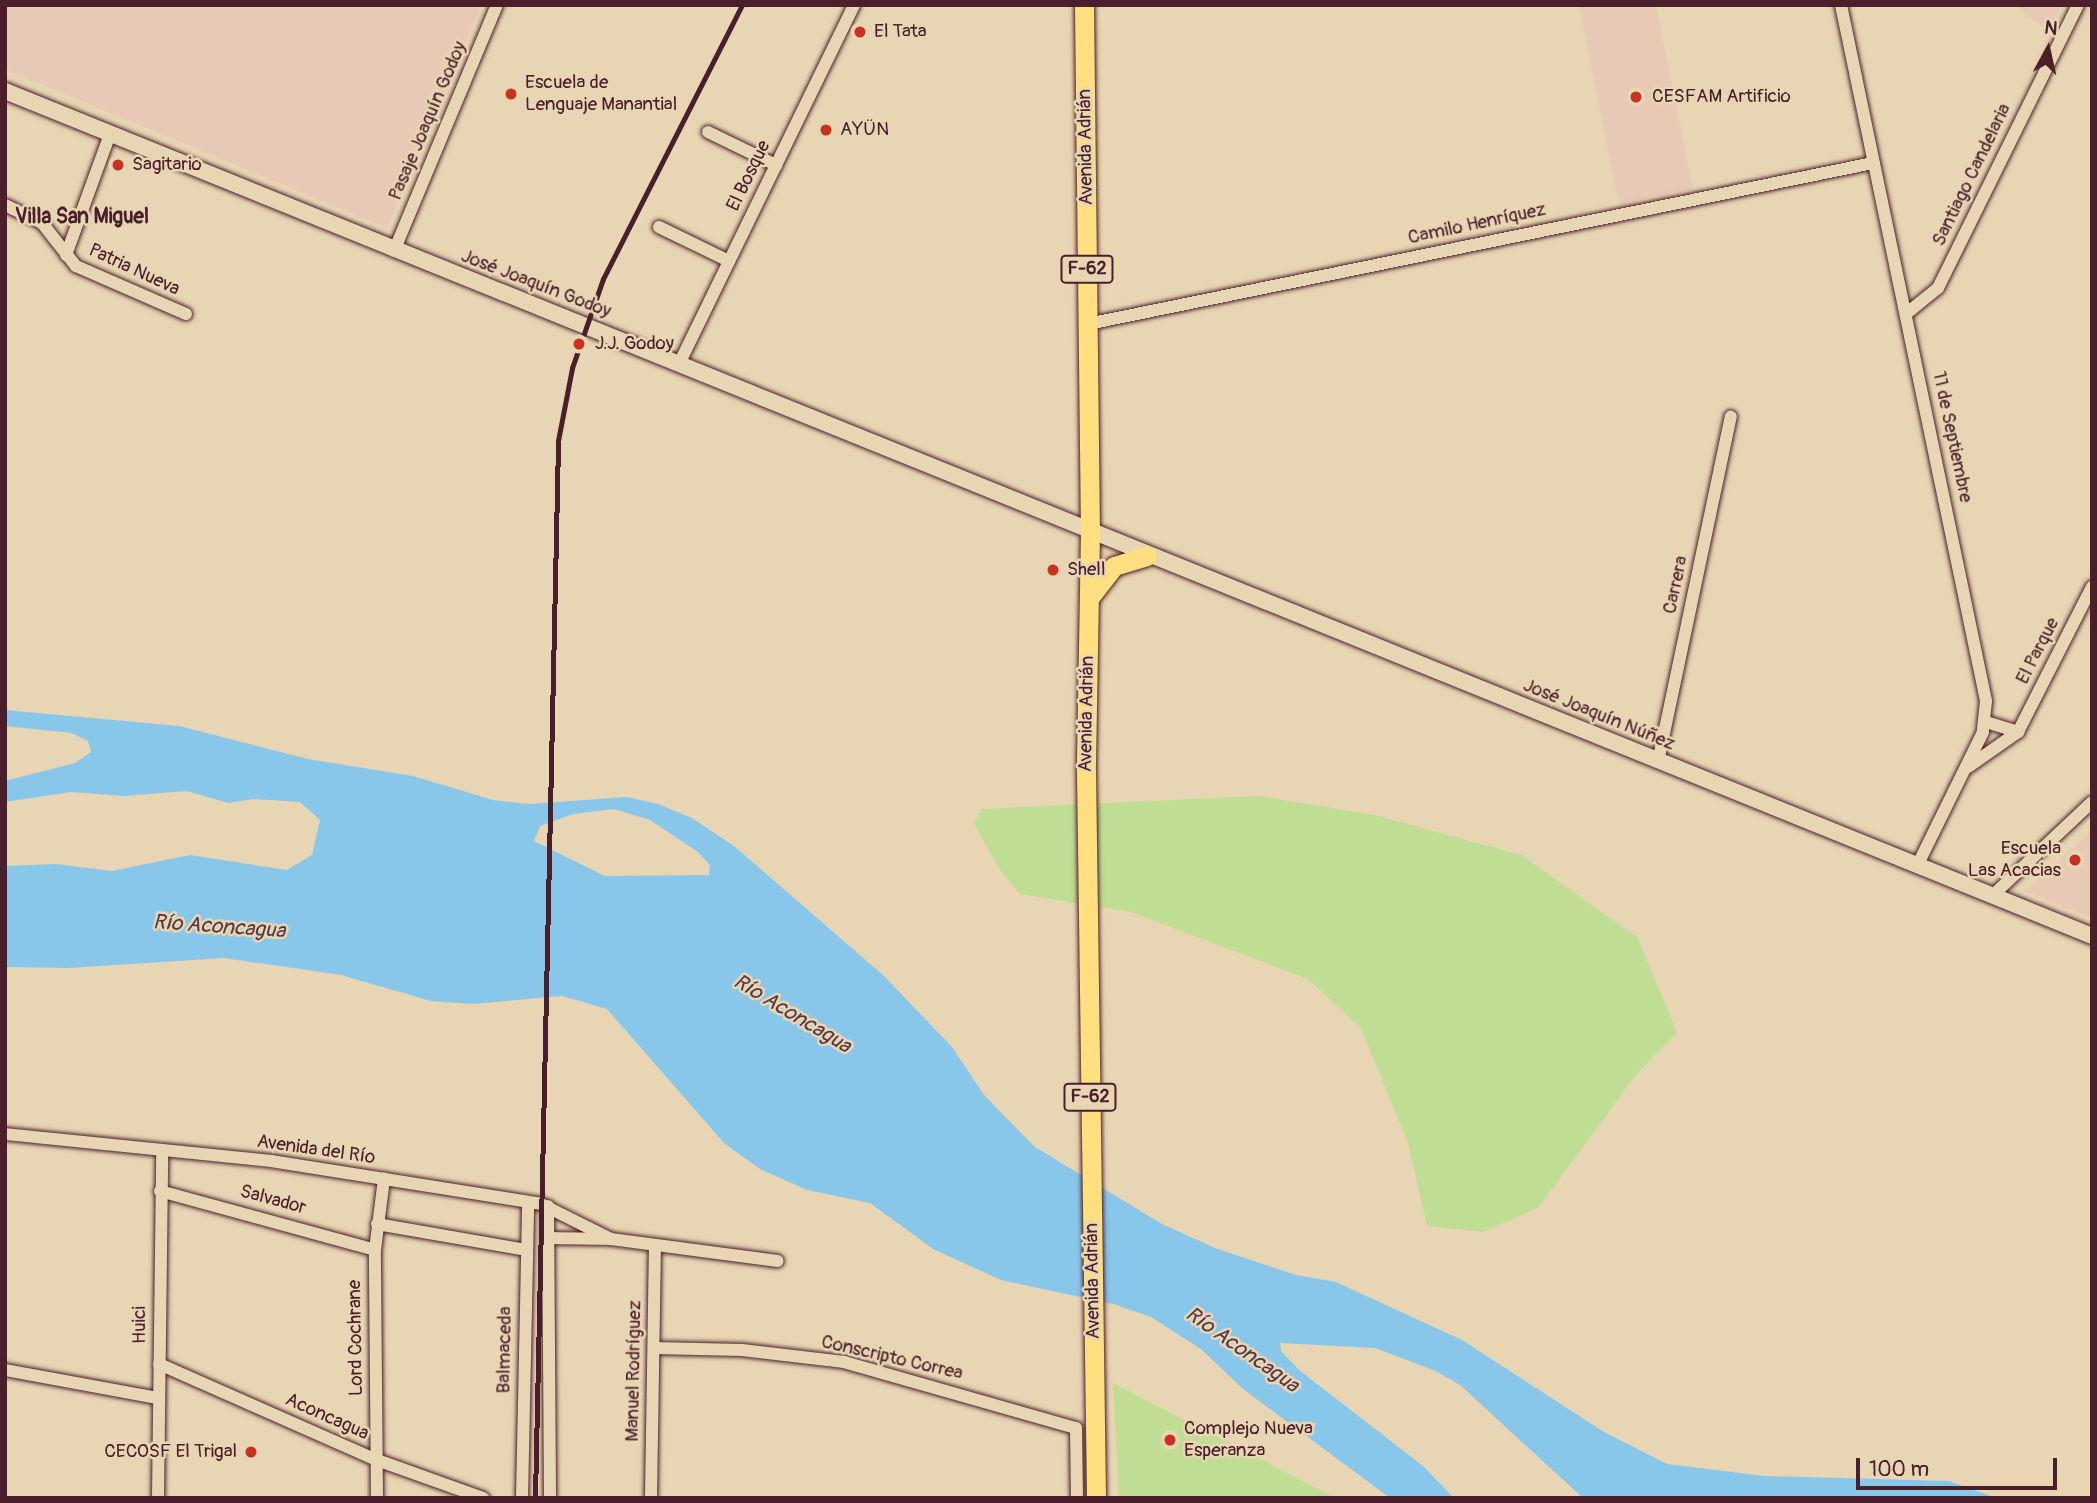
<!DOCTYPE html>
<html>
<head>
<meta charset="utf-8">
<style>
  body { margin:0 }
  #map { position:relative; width:2097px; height:1503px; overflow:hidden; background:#e8d5b3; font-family:Pangolin,sans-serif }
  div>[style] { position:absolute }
  .built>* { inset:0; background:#e7c9b6 }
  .green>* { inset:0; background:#c0dd94 }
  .water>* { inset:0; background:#88c7e9 }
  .roads { filter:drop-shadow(0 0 2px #4a1f2b) drop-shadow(0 0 2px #4a1f2b) }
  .minor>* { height:12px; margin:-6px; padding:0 6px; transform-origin:6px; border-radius:6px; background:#e8d5b3 }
  .tertiary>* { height:16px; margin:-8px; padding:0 8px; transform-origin:8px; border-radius:8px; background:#e8d5b3 }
  .primary>* { height:19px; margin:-9.5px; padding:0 9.5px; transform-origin:9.5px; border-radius:9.5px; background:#ffdf80 }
  .rail>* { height:4.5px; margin:-2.25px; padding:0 2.25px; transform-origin:2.25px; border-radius:2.25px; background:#4a1f2b }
  .dots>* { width:19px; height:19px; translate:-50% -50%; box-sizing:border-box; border:4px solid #e8d5b3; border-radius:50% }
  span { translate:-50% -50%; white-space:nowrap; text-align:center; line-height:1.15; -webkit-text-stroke:5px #e8d5b3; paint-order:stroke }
  .shield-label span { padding:2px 5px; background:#e8d5b3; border:2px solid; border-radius:5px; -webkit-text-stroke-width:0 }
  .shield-label { font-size:18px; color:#4a1f2b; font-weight:700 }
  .poi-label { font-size:19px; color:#4a1f2b }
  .left { translate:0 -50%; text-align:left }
  .right { translate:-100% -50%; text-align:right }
  .street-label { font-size:19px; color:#4a1f2b }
  .neighbourhood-label { font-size:21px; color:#4a1f2b; font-weight:700 }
  .water-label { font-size:21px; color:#533848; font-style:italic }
  .frame { position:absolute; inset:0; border:7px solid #4a1f2b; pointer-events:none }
  .north { position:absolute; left:2013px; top:14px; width:70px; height:70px; -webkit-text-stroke:5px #e8d5b3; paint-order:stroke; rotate:8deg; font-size:19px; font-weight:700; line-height:28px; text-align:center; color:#4a1f2b }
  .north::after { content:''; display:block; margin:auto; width:24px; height:32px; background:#4a1f2b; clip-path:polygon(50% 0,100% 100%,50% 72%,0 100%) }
  .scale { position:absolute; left:1856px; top:1458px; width:201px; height:32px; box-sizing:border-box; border:4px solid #4a1f2b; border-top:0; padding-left:9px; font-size:21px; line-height:24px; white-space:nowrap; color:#4a1f2b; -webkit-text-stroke:5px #e8d5b3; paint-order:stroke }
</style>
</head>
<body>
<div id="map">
  <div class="built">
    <div style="clip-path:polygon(5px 5px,481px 5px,387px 228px,5px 69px)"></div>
    <div style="clip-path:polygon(1579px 5px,1656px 5px,1693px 189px,1619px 204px)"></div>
    <div style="clip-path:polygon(2016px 5px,2062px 5px,2048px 32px)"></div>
    <div style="clip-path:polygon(2092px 830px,2092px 918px,2025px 891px)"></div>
  </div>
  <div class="green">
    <div style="clip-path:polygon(1260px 796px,1375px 815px,1521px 855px,1637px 937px,1677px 1032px,1635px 1076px,1538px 1208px,1483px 1232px,1427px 1226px,1408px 1143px,1361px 1028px,1308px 979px,1131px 912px,1020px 894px,1000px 870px,974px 824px,981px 809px)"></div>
    <div style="clip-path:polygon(1113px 1383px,1335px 1498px,1119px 1498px)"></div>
  </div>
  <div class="water">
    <div style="clip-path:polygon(evenodd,5px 710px,179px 726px,308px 759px,413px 776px,493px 800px,529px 804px,627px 797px,658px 804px,692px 818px,734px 846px,884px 976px,952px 1047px,984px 1095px,1035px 1147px,1162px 1224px,1215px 1248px,1296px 1275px,1336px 1282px,1462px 1340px,1604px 1432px,1667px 1464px,1765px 1476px,1949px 1481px,1996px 1498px,1583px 1498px,1460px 1385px,1436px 1371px,1375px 1348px,1280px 1343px,1281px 1351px,1299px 1370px,1423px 1466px,1454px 1498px,1390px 1498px,1243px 1389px,1201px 1349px,1151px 1317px,1113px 1304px,1001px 1280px,933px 1249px,870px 1203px,807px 1190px,760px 1169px,724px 1143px,607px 1009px,562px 996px,473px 1004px,431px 1001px,341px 975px,224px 958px,68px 968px,5px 967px,5px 866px,56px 864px,112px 871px,190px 855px,287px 870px,312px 855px,320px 820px,300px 802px,254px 799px,228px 803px,187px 791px,124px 796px,71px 792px,5px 802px,5px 781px,75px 763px,91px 752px,88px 741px,72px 733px,5px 726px,5px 710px,614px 809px,650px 820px,698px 852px,710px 865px,709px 875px,605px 876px,534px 841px,540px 826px,573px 814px,614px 809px)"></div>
  </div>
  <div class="roads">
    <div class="minor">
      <div style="left:1841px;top:5px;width:711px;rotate:78.23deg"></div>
      <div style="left:1986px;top:701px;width:31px;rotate:96deg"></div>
      <div style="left:1983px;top:732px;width:149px;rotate:116.2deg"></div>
      <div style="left:708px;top:132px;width:76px;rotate:25.9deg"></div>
      <div style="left:5px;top:205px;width:41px;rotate:25.9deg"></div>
      <div style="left:42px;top:223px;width:55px;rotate:51.7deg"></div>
      <div style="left:76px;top:266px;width:120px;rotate:23.6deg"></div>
      <div style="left:659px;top:227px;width:78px;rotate:25.9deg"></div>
      <div style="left:394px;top:251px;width:267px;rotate:-67.3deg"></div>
      <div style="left:66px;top:255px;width:129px;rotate:-70deg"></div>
      <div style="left:1907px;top:313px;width:40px;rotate:-39deg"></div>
      <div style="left:1938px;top:288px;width:316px;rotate:-63.7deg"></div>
      <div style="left:1088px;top:324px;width:801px;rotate:-11.59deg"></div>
      <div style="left:679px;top:364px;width:399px;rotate:-64deg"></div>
      <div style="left:1986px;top:722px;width:34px;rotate:17deg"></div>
      <div style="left:1658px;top:762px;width:353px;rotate:-78.1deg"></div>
      <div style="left:1968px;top:767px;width:61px;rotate:-35deg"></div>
      <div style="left:2018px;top:732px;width:163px;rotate:-63deg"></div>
      <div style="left:1992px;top:896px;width:137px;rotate:-43.2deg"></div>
      <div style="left:5px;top:1134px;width:267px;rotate:5.8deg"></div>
      <div style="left:271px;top:1161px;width:273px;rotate:9deg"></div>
      <div style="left:541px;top:1204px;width:78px;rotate:26.6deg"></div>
      <div style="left:611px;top:1239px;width:168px;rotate:7.5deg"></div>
      <div style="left:160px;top:1191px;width:223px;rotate:15.3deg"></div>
      <div style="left:548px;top:1206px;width:292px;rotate:89.6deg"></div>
      <div style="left:377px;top:1224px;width:151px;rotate:9.9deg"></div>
      <div style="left:548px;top:1238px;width:62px;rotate:0.9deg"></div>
      <div style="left:654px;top:1348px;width:88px;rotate:1.3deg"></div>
      <div style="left:742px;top:1350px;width:103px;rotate:6.7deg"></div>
      <div style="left:844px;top:1362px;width:241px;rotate:15.9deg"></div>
      <div style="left:1076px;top:1428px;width:70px;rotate:89.2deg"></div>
      <div style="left:159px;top:1364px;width:238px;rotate:23.8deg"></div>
      <div style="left:377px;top:1460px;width:113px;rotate:19.7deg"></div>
      <div style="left:5px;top:1370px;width:156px;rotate:10.4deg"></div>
      <div style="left:158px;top:1498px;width:345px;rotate:-89.3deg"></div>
      <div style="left:377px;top:1498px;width:248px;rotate:-90.5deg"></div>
      <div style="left:375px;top:1250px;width:72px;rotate:-82.8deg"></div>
      <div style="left:522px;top:1498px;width:295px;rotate:-88.8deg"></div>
      <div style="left:651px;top:1498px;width:253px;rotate:-89.1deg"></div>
    </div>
    <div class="tertiary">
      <div style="left:5px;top:91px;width:2252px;rotate:22.04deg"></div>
    </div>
    <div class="primary">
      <div style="left:1084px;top:5px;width:528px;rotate:89.35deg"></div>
      <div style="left:1090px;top:533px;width:238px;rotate:91deg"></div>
      <div style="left:1086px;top:771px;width:727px;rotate:89.21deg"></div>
      <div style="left:1090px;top:597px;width:39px;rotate:-52deg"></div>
      <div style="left:1114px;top:566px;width:34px;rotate:-17deg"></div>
    </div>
  </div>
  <div class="rail">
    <div style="left:535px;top:1498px;width:1057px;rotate:-88.75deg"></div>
    <div style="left:558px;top:441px;width:74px;rotate:-79.1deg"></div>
    <div style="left:572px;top:368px;width:94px;rotate:-70.8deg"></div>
    <div style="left:603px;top:279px;width:307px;rotate:-63.1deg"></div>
  </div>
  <div class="dots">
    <div style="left:860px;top:32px;background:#c8321e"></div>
    <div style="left:511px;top:94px;background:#c8321e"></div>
    <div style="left:1636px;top:97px;background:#c8321e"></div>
    <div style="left:826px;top:130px;background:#c8321e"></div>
    <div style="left:118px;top:165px;background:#c8321e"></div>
    <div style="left:579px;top:344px;background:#c8321e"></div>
    <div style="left:1053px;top:570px;background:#c8321e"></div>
    <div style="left:2075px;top:860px;background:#c8321e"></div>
    <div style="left:1170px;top:1440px;background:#c8321e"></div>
    <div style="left:251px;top:1452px;background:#c8321e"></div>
  </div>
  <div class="shield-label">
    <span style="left:1087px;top:269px">F-62</span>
    <span style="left:1090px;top:1097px">F-62</span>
  </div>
  <div class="poi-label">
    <span class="left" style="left:874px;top:32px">El Tata</span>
    <span class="left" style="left:525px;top:94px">Escuela de<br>Lenguaje Manantial</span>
    <span class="left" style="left:1652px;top:97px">CESFAM Artificio</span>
    <span class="left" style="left:840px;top:130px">AYÜN</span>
    <span class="left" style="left:132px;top:165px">Sagitario</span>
    <span class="left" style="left:595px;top:344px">J.J. Godoy</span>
    <span class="left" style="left:1067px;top:570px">Shell</span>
    <span class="right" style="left:2061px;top:860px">Escuela<br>Las Acacias</span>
    <span class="left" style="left:1184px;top:1440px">Complejo Nueva<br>Esperanza</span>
    <span class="right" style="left:237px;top:1452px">CECOSF El Trigal</span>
  </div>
  <div class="street-label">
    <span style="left:428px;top:121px;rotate:-67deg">Pasaje Joaquín Godoy</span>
    <span style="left:1086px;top:147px;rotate:-91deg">Avenida Adrián</span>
    <span style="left:1972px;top:175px;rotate:-64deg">Santiago Candelaria</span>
    <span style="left:749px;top:176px;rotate:-64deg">El Bosque</span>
    <span style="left:1477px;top:224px;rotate:-12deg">Camilo Henríquez</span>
    <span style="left:134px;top:270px;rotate:25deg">Patria Nueva</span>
    <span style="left:536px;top:284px;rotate:21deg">José Joaquín Godoy</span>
    <span style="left:1952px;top:437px;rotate:78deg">11 de Septiembre</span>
    <span style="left:1676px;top:585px;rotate:-78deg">Carrera</span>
    <span style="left:2038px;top:651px;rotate:-63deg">El Parque</span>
    <span style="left:1087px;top:714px;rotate:-89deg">Avenida Adrián</span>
    <span style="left:1599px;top:715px;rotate:22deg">José Joaquín Núñez</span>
    <span style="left:316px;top:1150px;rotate:8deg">Avenida del Río</span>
    <span style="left:273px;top:1200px;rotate:15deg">Salvador</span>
    <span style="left:1093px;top:1281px;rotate:-91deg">Avenida Adrián</span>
    <span style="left:140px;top:1325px;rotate:-90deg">Huici</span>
    <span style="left:356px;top:1338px;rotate:-91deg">Lord Cochrane</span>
    <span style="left:505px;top:1350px;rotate:-89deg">Balmaceda</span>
    <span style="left:892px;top:1358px;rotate:13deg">Conscripto Correa</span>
    <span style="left:634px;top:1371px;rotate:-89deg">Manuel Rodríguez</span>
    <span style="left:327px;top:1417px;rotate:24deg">Aconcagua</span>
  </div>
  <div class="neighbourhood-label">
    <span style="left:82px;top:217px">Villa San Miguel</span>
  </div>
  <div class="water-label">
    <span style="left:219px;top:927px;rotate:4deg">Río Aconcagua</span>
    <span style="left:792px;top:1014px;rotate:31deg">Río Aconcagua</span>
    <span style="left:1242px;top:1350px;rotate:35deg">Río Aconcagua</span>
  </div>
  <div class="frame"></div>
  <div class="north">N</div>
  <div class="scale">100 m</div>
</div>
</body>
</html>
